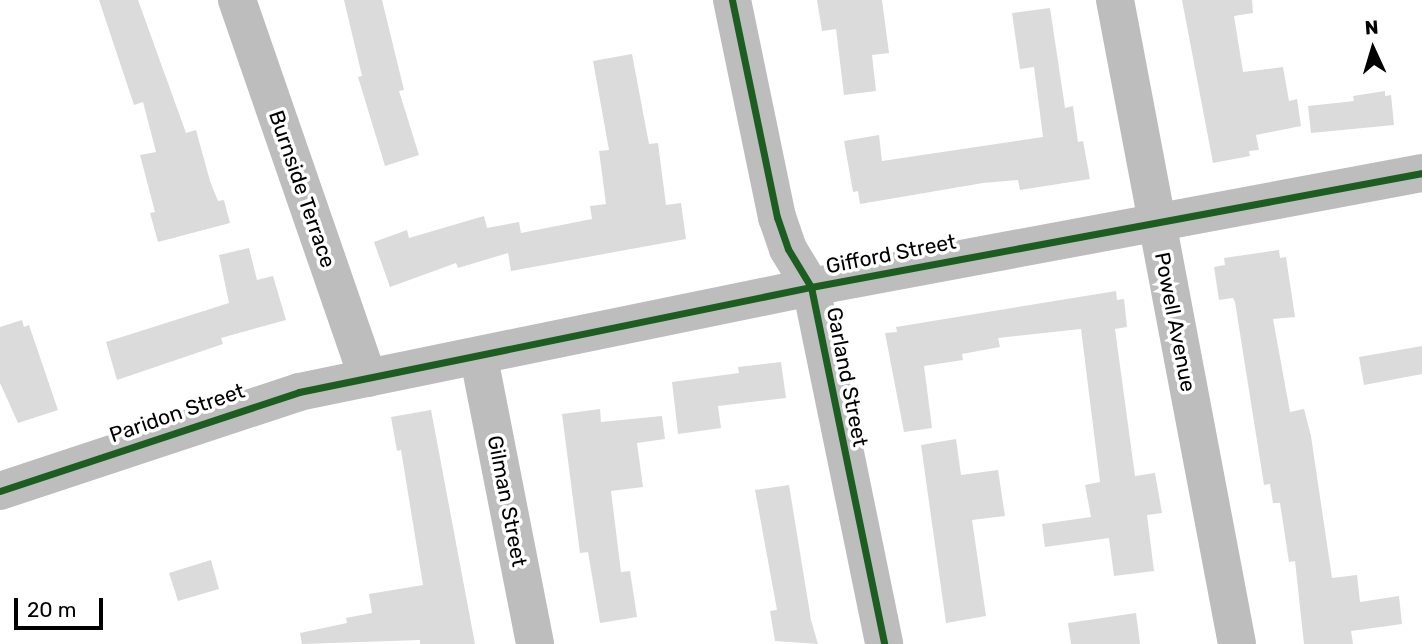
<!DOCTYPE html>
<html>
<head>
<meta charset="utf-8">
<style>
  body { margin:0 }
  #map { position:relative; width:1422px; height:644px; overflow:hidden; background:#fff; font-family:Rubik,sans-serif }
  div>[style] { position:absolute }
  .building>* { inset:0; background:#dbdbdb }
  .minor>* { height:38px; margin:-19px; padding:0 19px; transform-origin:19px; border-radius:19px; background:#bdbdbd }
  .cycleway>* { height:7px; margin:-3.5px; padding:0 3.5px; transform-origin:3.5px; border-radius:3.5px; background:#1b5e20 }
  span { translate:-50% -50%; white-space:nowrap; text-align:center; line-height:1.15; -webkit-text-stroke:7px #fff; paint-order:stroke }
  .street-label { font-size:21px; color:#000 }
  .north { position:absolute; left:1338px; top:14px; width:70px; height:70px; -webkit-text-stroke:5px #fff; paint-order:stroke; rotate:356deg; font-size:19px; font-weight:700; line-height:28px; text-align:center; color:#000 }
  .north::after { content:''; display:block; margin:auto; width:24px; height:32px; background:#000; clip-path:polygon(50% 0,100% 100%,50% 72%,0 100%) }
  .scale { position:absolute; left:14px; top:598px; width:89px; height:32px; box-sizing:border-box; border:4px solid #000; border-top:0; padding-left:9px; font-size:21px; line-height:24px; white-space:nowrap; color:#000; -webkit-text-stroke:5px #fff; paint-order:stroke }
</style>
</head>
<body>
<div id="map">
  <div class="building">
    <div style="clip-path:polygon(99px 0,138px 0,186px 133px,196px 130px,210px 181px,218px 201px,224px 200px,230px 223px,158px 242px,150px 213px,155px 212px,140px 155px,156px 152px,143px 102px,134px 105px)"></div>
    <div style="clip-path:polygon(344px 0,382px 0,404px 90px,399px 91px,419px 155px,385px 166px,358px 77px,362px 76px)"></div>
    <div style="clip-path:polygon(817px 0,882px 0,889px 53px,872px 55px,876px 91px,844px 95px,836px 29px,822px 31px)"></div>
    <div style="clip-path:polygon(1182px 0,1252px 0,1253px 13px,1234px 16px,1243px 72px,1283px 67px,1289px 101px,1297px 99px,1301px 126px,1256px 135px,1259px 150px,1249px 151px,1250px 156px,1213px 163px)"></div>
    <div style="clip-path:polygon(1050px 8px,1065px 108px,1073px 106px,1078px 142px,1083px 141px,1090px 179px,1020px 190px,1018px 180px,983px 183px,860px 204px,858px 191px,853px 192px,844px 141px,879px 135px,882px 161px,1043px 137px,1034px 67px,1020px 69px,1012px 13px)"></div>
    <div style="clip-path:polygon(632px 54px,649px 144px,658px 143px,666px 205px,681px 203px,686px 239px,511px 271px,508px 253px,458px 268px,456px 263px,390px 287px,374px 242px,407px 230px,409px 238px,484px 216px,487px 228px,519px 222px,521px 233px,592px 219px,590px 206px,606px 204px,599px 151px,609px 150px,593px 61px)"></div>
    <div style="clip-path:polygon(1385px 91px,1385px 96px,1391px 95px,1394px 125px,1311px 133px,1308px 106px,1354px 101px,1353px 96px)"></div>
    <div style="clip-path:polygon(249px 248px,257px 280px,273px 276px,286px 320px,221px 338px,223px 344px,117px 380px,106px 342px,229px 303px,219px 255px)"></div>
    <div style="clip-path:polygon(1279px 250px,1280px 258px,1286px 257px,1295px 317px,1273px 319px,1290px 412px,1304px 409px,1311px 436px,1332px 578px,1357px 575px,1360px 602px,1399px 596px,1402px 624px,1351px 631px,1353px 644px,1304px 644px,1295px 561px,1289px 562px,1280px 503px,1273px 503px,1270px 484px,1264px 485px,1235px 302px,1233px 298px,1219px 300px,1214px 267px,1225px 265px,1224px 258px)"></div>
    <div style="clip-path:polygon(1116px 291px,1117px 300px,1124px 299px,1127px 327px,1115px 329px,1135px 476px,1155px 473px,1162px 513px,1147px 515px,1154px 571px,1114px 576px,1109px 538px,1045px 547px,1042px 524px,1091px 517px,1085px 485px,1100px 482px,1081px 329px,998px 338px,1000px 347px,962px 354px,963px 360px,924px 366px,932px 428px,904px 432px,885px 333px,897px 332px,896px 327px)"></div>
    <div style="clip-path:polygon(22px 320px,24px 327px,29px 325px,58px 410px,18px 423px,0 383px,0 327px)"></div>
    <div style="clip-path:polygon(1422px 346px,1422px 374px,1364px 385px,1359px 357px)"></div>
    <div style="clip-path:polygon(781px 362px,786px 398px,718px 406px,721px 428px,678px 434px,672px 382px,739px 373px,738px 367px)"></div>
    <div style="clip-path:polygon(600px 409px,601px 422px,662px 416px,665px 439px,637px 443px,643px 487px,611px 491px,621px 572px,630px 571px,637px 617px,600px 623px,588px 552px,580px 553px,562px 414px)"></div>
    <div style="clip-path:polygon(431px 410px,475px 644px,420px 644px,420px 640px,302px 644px,300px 633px,347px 623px,346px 618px,372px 613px,369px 594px,423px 585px,401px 450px,397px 451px,391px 417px)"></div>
    <div style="clip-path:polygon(956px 439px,961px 475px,998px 470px,1005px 516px,972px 520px,986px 616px,946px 623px,921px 445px)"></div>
    <div style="clip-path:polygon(789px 485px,811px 620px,818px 644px,775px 641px,770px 611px,777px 610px,755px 490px)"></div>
    <div style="clip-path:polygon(211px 560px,219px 589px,178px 601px,169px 573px)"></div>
    <div style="clip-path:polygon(1136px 613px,1140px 644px,1071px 644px,1068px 623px)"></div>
  </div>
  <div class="minor">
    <div style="left:237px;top:0;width:400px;rotate:70.9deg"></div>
    <div style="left:732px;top:0;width:222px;rotate:78.3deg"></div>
    <div style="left:777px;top:217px;width:34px;rotate:71deg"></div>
    <div style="left:788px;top:249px;width:44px;rotate:58.8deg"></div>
    <div style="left:811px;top:287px;width:364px;rotate:78.4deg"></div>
    <div style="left:1115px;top:0;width:655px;rotate:79.27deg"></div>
    <div style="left:479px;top:358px;width:291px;rotate:78.9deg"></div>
    <div style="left:0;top:491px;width:315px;rotate:-18.3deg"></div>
    <div style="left:299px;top:392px;width:523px;rotate:-11.59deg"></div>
    <div style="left:811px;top:287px;width:622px;rotate:-10.57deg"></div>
  </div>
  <div class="cycleway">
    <div style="left:732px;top:0;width:222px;rotate:78.3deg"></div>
    <div style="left:777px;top:217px;width:34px;rotate:71deg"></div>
    <div style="left:788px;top:249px;width:44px;rotate:58.8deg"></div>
    <div style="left:811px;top:287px;width:364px;rotate:78.4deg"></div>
    <div style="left:0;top:491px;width:315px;rotate:-18.3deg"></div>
    <div style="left:299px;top:392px;width:523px;rotate:-11.59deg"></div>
    <div style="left:811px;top:287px;width:622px;rotate:-10.57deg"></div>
  </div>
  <div class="street-label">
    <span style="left:302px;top:189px;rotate:71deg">Burnside Terrace</span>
    <span style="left:891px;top:254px;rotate:-11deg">Gifford Street</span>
    <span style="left:1175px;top:322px;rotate:79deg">Powell Avenue</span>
    <span style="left:847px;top:377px;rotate:79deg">Garland Street</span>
    <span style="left:177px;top:413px;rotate:-19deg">Paridon Street</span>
    <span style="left:507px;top:501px;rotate:79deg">Gilman Street</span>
  </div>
  <div class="north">N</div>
  <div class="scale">20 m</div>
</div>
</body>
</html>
